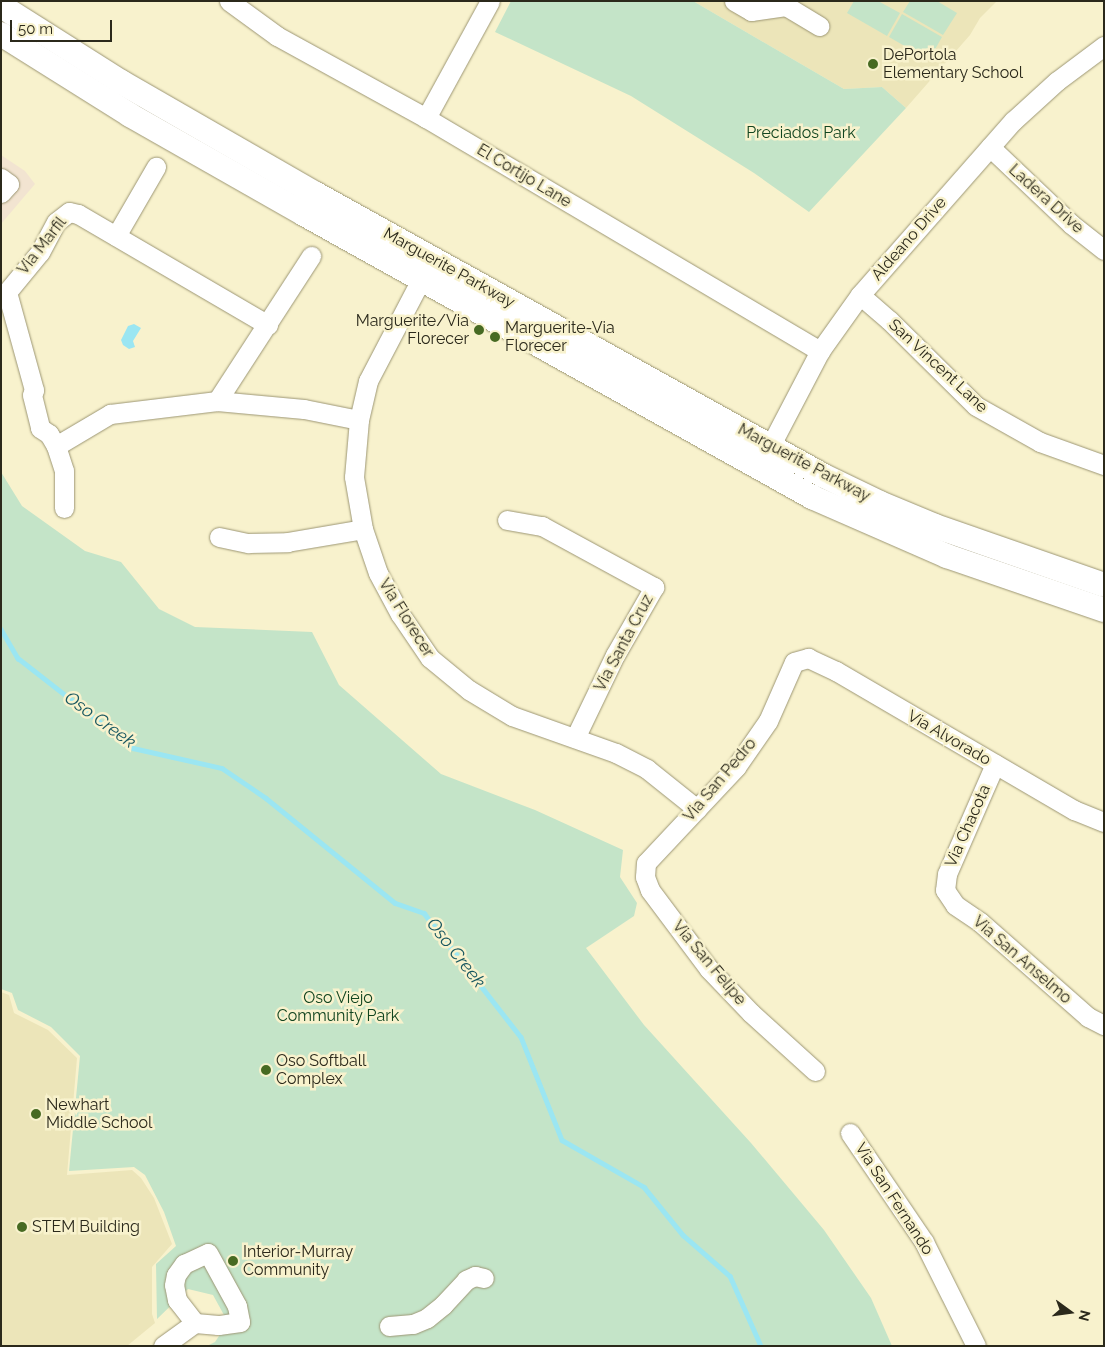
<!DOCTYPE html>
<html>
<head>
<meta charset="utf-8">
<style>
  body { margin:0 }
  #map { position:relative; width:1105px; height:1347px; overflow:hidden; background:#f8f2cd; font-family:Raleway,sans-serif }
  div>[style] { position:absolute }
  .commercial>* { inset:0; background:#f2e4d1 }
  .built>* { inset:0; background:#ece5b9 }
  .green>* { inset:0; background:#c4e4c8 }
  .water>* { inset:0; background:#9be6f2 }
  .stream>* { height:4.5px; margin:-2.25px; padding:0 2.25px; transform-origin:2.25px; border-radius:2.25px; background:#9be6f2 }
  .roads { filter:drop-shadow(0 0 1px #9c9674) drop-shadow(0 0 1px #9c9674) }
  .minor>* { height:19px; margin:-9.5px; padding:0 9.5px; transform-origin:9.5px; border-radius:9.5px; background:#fff }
  .major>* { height:24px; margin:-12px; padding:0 12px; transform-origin:12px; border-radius:12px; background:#fff }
  .dots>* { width:14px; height:14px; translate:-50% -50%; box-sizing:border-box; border:2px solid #f8f2cd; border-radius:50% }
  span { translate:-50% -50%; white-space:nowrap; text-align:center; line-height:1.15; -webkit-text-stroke:5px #f8f2cd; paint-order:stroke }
  .poi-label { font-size:16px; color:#2b291b }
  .left { translate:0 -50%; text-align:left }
  .right { translate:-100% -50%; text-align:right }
  .park-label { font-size:16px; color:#114520 }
  .street-label { font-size:16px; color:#2b291b }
  .water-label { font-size:18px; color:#185760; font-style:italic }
  .frame { position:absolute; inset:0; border:2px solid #2b291b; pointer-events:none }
  .north { position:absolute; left:1045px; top:1287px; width:50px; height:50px; -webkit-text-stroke:4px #f8f2cd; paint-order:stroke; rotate:104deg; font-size:14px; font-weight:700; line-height:20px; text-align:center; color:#2b291b }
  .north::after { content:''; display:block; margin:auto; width:18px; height:22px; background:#2b291b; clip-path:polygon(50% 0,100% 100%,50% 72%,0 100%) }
  .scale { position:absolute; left:10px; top:20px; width:102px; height:22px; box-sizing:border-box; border:2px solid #2b291b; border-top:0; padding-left:6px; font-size:15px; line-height:18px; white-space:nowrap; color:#2b291b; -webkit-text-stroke:4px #f8f2cd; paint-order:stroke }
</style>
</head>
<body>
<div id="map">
  <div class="commercial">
    <div style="clip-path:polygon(1px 155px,25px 171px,35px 184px,1px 224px)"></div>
  </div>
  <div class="built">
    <div style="clip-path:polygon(693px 1px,997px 1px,980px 18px,970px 35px,906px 108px,882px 87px,844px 89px)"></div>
    <div style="clip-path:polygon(1px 992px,9px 995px,14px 1013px,48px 1030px,77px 1058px,67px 1175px,132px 1170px,141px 1178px,154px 1198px,172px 1244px,152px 1267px,152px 1314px,155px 1323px,127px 1346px,1px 1346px)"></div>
  </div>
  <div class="green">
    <div style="clip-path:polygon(511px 1px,693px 1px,844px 89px,882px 87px,906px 108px,809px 212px,754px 173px,631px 96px,495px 32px)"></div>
    <div style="clip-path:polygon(854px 1px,878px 1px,900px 13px,887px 36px,847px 13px)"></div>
    <div style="clip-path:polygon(910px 1px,937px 1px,957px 13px,943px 35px,903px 12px)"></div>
    <div style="clip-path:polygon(902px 14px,942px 37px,929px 60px,889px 37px)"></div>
    <div style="clip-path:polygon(1px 472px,22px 506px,85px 551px,121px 562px,159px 609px,195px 627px,312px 632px,339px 685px,441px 774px,535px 810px,623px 850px,620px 877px,637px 903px,634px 916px,586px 948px,644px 1025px,751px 1143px,824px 1230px,871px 1298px,892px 1346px,207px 1346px,215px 1342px,219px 1336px,224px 1315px,213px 1295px,188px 1289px,157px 1319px,156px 1264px,176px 1246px,164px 1212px,145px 1175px,134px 1167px,69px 1171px,80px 1056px,51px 1027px,18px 1010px,12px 993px,1px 989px)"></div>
  </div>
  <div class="water">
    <div style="clip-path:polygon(134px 324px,141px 328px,133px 341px,135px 347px,129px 349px,123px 345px,121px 340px,128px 326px)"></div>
  </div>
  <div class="stream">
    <div style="left:1px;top:629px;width:34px;rotate:60deg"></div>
    <div style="left:18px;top:658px;width:146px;rotate:38deg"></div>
    <div style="left:133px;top:748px;width:91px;rotate:12.7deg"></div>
    <div style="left:222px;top:768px;width:53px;rotate:34.3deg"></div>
    <div style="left:266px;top:798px;width:166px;rotate:39.1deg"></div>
    <div style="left:395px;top:903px;width:31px;rotate:19deg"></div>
    <div style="left:424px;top:913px;width:157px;rotate:52deg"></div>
    <div style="left:521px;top:1037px;width:111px;rotate:68.3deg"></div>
    <div style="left:562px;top:1140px;width:95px;rotate:29.8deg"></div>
    <div style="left:644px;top:1187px;width:62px;rotate:50.9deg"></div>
    <div style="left:683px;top:1235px;width:62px;rotate:41.1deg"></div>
    <div style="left:730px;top:1276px;width:77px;rotate:66.1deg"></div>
  </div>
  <div class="roads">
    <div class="minor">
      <div style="left:229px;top:1px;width:59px;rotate:36.1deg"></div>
      <div style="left:277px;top:36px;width:170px;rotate:28.8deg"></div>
      <div style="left:426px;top:118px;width:458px;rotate:30.6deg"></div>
      <div style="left:734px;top:1px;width:20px;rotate:30deg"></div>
      <div style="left:751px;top:11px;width:35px;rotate:-8deg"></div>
      <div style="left:786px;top:6px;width:39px;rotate:31deg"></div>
      <div style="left:426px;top:118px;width:133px;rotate:-61.3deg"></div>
      <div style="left:990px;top:147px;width:112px;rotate:43.5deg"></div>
      <div style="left:1071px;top:224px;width:42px;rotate:38.2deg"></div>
      <div style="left:1px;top:178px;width:10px;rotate:37deg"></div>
      <div style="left:9px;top:184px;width:12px;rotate:132deg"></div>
      <div style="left:116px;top:236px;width:80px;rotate:-59.9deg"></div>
      <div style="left:427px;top:268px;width:127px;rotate:117.6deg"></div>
      <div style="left:368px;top:381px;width:40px;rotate:103deg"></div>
      <div style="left:359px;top:420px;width:57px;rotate:95deg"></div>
      <div style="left:354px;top:477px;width:53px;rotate:80.2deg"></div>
      <div style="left:363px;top:529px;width:46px;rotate:71.2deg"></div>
      <div style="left:378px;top:573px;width:47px;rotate:61.8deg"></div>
      <div style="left:400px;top:614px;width:53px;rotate:55.7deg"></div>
      <div style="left:430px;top:658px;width:50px;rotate:39.4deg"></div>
      <div style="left:469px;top:690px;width:50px;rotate:31.2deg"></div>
      <div style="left:512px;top:716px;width:110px;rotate:19.6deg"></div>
      <div style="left:616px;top:753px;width:35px;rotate:27deg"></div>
      <div style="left:647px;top:769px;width:64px;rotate:38.7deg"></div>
      <div style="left:860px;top:295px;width:38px;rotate:41deg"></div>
      <div style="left:889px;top:320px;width:122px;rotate:44.7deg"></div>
      <div style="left:976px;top:406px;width:73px;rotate:29.4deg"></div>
      <div style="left:1040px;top:442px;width:68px;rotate:19.8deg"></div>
      <div style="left:268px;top:325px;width:220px;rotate:-149.7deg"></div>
      <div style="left:78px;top:214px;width:9px;rotate:-167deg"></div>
      <div style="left:69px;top:212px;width:16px;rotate:142deg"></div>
      <div style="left:56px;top:222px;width:34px;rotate:118deg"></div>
      <div style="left:40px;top:252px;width:52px;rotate:129.5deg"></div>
      <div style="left:7px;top:292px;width:102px;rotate:74.6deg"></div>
      <div style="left:34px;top:390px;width:5px;rotate:112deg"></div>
      <div style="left:32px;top:395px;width:34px;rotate:76deg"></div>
      <div style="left:40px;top:428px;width:11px;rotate:34deg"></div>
      <div style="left:49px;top:434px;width:14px;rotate:60deg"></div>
      <div style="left:56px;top:446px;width:63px;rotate:-30.7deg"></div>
      <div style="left:110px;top:414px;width:108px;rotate:-6.9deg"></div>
      <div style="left:217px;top:401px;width:87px;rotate:5.3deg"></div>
      <div style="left:304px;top:409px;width:56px;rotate:11.3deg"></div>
      <div style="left:217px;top:401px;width:173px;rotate:-57deg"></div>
      <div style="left:56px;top:446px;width:26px;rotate:72deg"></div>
      <div style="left:64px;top:471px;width:37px;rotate:90deg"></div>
      <div style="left:764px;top:458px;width:121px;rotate:-62.4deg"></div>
      <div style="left:820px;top:351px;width:69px;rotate:-54.5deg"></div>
      <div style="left:860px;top:295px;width:232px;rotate:-48.7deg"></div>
      <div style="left:1013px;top:121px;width:59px;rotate:-42.3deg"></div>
      <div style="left:1057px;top:81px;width:59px;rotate:-36.7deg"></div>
      <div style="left:507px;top:520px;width:36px;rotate:10deg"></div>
      <div style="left:542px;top:526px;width:128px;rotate:28.6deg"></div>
      <div style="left:654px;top:587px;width:78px;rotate:119.8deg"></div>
      <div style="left:615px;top:655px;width:92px;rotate:115.7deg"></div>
      <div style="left:219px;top:537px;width:30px;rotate:12deg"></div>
      <div style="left:248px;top:543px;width:39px;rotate:-1deg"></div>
      <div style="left:287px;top:542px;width:77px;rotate:-9.7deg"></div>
      <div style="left:995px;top:764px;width:120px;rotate:113.6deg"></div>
      <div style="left:947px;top:874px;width:16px;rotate:97deg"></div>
      <div style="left:945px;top:890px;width:18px;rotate:56deg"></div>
      <div style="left:955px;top:905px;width:30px;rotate:34deg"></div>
      <div style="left:980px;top:922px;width:144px;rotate:41.3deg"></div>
      <div style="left:1088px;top:1017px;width:18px;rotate:27deg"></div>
      <div style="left:815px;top:1071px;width:86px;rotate:-137.8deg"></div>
      <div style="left:751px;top:1013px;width:61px;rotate:-133.7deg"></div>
      <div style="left:709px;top:969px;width:99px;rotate:-126.8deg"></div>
      <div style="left:650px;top:890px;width:14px;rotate:-111deg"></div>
      <div style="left:645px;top:877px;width:14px;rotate:-86deg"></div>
      <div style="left:646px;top:863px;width:132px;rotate:-46.8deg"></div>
      <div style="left:736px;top:767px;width:56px;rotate:-55.2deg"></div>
      <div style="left:768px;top:721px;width:64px;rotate:-66.2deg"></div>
      <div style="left:794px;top:662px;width:15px;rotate:-16deg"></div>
      <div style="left:808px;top:658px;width:31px;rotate:25deg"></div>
      <div style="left:836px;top:671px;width:276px;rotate:30.3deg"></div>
      <div style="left:1074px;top:810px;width:32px;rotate:22deg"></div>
      <div style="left:850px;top:1133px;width:132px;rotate:55.8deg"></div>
      <div style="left:924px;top:1242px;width:116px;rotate:63.4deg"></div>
      <div style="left:208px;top:1253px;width:60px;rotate:61.3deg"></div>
      <div style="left:237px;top:1306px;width:16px;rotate:79deg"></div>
      <div style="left:240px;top:1322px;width:22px;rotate:172deg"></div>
      <div style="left:218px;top:1325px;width:23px;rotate:-175deg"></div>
      <div style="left:195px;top:1323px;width:29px;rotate:-128deg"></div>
      <div style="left:177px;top:1300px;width:15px;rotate:-101deg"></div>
      <div style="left:174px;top:1285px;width:10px;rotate:-79deg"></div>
      <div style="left:176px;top:1275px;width:14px;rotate:-54deg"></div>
      <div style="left:184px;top:1264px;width:26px;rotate:-25deg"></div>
      <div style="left:389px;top:1326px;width:24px;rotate:-5deg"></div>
      <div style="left:413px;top:1324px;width:15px;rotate:-23deg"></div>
      <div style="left:427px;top:1318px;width:21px;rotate:-39deg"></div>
      <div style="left:443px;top:1305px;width:34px;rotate:-47deg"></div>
      <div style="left:466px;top:1280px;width:10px;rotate:-24deg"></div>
      <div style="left:475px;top:1276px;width:9px;rotate:13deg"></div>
      <div style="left:163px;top:1346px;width:39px;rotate:-36deg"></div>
    </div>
    <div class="major">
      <div style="left:1px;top:6px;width:142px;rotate:32.3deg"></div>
      <div style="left:121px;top:82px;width:225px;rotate:29.9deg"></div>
      <div style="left:316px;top:194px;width:579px;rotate:29.04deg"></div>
      <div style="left:822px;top:475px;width:64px;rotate:25.8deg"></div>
      <div style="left:880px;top:503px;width:60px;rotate:22.7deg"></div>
      <div style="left:935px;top:526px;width:179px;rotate:19.2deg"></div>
      <div style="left:1px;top:34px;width:152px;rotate:32.1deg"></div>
      <div style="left:130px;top:115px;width:200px;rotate:29.6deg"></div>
      <div style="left:304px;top:214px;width:582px;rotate:29.12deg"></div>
      <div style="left:812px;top:497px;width:147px;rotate:23.6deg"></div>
      <div style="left:947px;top:556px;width:166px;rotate:19deg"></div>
    </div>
  </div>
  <div class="dots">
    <div style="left:873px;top:64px;background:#476a22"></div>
    <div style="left:479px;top:330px;background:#476a22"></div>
    <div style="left:495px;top:337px;background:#476a22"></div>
    <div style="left:266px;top:1070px;background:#476a22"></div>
    <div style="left:36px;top:1114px;background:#476a22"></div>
    <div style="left:22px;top:1227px;background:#476a22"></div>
    <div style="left:233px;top:1261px;background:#476a22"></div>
  </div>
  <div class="poi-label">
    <span class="left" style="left:883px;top:64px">DePortola<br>Elementary School</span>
    <span class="right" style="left:469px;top:330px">Marguerite/Via<br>Florecer</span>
    <span class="left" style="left:505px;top:337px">Marguerite-Via<br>Florecer</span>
    <span class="left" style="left:276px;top:1070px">Oso Softball<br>Complex</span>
    <span class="left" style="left:46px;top:1114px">Newhart<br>Middle School</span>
    <span class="left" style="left:32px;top:1227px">STEM Building</span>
    <span class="left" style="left:243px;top:1261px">Interior-Murray<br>Community</span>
  </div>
  <div class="park-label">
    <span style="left:801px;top:133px">Preciados Park</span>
    <span style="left:338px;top:1007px">Oso Viejo<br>Community Park</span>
  </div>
  <div class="street-label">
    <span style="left:524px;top:176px;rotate:31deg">El Cortijo Lane</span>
    <span style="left:1046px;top:199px;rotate:42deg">Ladera Drive</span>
    <span style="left:909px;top:239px;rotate:-49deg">Aldeano Drive</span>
    <span style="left:42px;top:246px;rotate:-52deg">Via Marfil</span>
    <span style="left:449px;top:268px;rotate:29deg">Marguerite Parkway</span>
    <span style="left:938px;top:366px;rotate:43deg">San Vincent Lane</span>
    <span style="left:804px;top:463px;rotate:28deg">Marguerite Parkway</span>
    <span style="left:406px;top:618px;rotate:58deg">Via Florecer</span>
    <span style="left:624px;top:643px;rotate:-62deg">Via Santa Cruz</span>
    <span style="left:949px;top:738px;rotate:30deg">Via Alvorado</span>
    <span style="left:720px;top:780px;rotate:-50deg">Via San Pedro</span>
    <span style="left:968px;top:826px;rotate:-66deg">Via Chacota</span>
    <span style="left:1022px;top:960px;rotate:41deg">Via San Anselmo</span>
    <span style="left:709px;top:963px;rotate:50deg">Via San Felipe</span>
    <span style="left:894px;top:1199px;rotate:57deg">Via San Fernando</span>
  </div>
  <div class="water-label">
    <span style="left:100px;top:720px;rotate:36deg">Oso Creek</span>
    <span style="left:456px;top:953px;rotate:52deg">Oso Creek</span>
  </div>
  <div class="frame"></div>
  <div class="north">N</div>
  <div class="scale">50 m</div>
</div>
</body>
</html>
